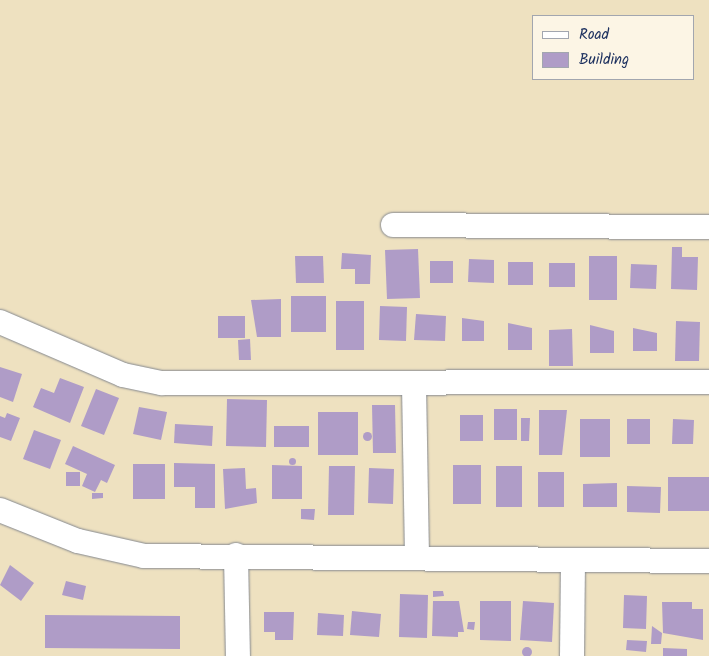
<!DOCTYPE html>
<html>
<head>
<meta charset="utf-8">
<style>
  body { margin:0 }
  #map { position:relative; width:709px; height:656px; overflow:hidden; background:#eee1c0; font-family:Kalam,sans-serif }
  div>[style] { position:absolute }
  .building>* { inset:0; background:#af9cc7 }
  .round { border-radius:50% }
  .roads { filter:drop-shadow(0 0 1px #84888f) drop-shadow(0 0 1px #84888f) }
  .minor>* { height:24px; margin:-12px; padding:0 12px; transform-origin:12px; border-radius:12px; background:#fff }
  span { translate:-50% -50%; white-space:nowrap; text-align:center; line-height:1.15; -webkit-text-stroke:5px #fcf5e5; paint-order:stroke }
  .legend { position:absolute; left:532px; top:15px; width:162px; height:65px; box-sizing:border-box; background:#fcf5e5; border:1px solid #a2a6af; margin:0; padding:6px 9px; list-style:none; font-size:15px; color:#1b2f5e }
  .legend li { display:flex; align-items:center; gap:10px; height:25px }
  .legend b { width:25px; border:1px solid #a2a6af }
</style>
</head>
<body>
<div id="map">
  <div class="building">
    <div style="clip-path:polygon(672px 247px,682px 247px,682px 257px,698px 257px,697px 290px,671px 289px)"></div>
    <div style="clip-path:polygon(418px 249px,420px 298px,387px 299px,385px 250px)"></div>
    <div style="clip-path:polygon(342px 253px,371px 255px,370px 284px,355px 284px,355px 269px,341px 269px)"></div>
    <div style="clip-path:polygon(295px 256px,323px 256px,324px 283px,296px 283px)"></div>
    <div style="clip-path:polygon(589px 256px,617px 256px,617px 300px,589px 300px)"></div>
    <div style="clip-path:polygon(469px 259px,494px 260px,494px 283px,468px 282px)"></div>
    <div style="clip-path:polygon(430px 261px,453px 261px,453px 283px,430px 283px)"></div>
    <div style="clip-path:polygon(508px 262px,533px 262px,533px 285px,508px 285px)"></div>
    <div style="clip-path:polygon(549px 263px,575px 263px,575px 287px,549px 287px)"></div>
    <div style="clip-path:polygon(631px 264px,657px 265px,656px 289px,630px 288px)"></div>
    <div style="clip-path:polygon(291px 296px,326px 296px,326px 332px,291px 332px)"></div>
    <div style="clip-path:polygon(281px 299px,281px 337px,257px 337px,251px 300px)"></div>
    <div style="clip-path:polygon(336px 301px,364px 301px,364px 350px,336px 350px)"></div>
    <div style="clip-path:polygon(380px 306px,407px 307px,406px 341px,379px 340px)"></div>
    <div style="clip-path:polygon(416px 314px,446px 316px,445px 341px,414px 340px)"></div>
    <div style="clip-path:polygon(218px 316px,245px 316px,245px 338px,218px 338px)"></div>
    <div style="clip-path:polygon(462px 318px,484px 321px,484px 341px,462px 341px)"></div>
    <div style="clip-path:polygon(676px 321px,700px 322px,699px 361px,675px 361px)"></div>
    <div style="clip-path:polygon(508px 323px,532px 328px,532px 350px,508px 350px)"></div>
    <div style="clip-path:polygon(590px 325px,614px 331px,614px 353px,590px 353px)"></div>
    <div style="clip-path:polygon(633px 328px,657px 333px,657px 351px,633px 351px)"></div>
    <div style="clip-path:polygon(572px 329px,573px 366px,549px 366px,549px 330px)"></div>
    <div style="clip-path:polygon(250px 339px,251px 360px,239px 360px,238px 340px)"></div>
    <div style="clip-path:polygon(0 367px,22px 374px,13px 402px,0 397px)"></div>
    <div style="clip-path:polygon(60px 378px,84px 387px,70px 423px,33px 407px,41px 388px,54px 393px)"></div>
    <div style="clip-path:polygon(96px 389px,119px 398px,104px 435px,81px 426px)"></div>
    <div style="clip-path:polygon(227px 399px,267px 400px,266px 447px,226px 446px)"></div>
    <div style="clip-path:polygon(372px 405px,395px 405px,396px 453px,373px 453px)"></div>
    <div style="clip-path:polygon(139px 407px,167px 412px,161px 440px,133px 434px)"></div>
    <div style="clip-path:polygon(494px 409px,517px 409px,517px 440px,494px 440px)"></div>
    <div style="clip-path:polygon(539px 410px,567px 410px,562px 455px,539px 455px)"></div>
    <div style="clip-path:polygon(318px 412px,358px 412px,358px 455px,318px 455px)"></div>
    <div style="clip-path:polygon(7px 413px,20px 418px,11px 441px,0 437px,0 416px,5px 418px)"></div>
    <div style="clip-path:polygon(460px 415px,483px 415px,483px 441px,460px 441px)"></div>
    <div style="clip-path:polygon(521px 418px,530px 418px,529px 441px,521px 441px)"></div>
    <div style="clip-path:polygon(580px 419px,610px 419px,610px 457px,580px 457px)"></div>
    <div style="clip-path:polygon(627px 419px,650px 419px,650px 444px,627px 444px)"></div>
    <div style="clip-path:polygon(673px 419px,694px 420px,693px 444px,672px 444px)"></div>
    <div style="clip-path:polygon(175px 424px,213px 426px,212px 446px,174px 443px)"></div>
    <div style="clip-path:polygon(274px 426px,309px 426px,309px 447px,274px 447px)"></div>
    <div style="clip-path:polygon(34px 430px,61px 440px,50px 469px,23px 459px)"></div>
    <div class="round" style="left:362.5px;top:431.5px;width:9px;height:9px"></div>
    <div style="clip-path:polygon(73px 446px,115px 465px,107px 483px,101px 480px,95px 492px,82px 486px,87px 474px,65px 464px)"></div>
    <div class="round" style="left:288.5px;top:457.5px;width:7px;height:7px"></div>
    <div style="clip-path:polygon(174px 463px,215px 464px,215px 508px,195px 508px,195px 487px,174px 487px)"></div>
    <div style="clip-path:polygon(133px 464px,165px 464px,165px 499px,133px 499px)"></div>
    <div style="clip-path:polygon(272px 465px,302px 466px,302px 499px,272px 499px)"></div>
    <div style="clip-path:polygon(453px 465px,481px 465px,481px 504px,453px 504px)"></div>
    <div style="clip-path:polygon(329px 466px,355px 466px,354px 515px,328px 515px)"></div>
    <div style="clip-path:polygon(496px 466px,522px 466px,522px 507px,496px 507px)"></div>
    <div style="clip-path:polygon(245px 468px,246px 489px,256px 488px,257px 503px,225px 509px,223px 469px)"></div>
    <div style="clip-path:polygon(369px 468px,394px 469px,393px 504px,368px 503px)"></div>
    <div style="clip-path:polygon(66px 472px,80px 472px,80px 486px,66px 486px)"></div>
    <div style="clip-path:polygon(538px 472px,564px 472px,564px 507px,538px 507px)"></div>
    <div style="clip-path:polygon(668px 477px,709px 477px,709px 511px,668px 511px)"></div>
    <div style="clip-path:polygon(617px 483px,617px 507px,583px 507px,583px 484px)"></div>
    <div style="clip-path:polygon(627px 486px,661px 487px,660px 513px,627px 512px)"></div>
    <div style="clip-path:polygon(92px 493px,103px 493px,103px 498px,92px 499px)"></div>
    <div style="clip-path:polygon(301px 509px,315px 509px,314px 520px,301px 519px)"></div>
    <div style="clip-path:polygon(10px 565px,34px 583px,21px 601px,0 585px)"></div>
    <div style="clip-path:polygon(66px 581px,86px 586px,83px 600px,62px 595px)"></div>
    <div style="clip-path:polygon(433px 591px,443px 591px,444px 596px,433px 597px)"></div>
    <div style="clip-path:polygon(400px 594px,428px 595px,427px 638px,399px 637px)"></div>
    <div style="clip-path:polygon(624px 595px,647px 596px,646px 629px,623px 628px)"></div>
    <div style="clip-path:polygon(433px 601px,459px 601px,464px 632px,458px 632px,458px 637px,432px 636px)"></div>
    <div style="clip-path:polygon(480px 601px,511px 601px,511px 641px,480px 640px)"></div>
    <div style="clip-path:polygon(523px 601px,554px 603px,552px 642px,520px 640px)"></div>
    <div style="clip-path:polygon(662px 602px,692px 602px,692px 609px,703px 609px,703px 640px,663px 633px)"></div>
    <div style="clip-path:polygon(352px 611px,381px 614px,379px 637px,350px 635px)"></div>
    <div style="clip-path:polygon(264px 612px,294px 612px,293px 640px,275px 640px,275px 632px,264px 632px)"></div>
    <div style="clip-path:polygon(318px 613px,344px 615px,343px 636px,317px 635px)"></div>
    <div style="clip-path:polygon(45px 615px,180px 616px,180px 649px,45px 648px)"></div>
    <div style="clip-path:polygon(468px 622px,475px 622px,474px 630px,467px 629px)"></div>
    <div style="clip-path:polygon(652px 626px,662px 633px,661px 644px,651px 644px)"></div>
    <div style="clip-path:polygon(627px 640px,647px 641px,646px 652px,626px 650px)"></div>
    <div class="round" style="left:522px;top:647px;width:10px;height:10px"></div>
    <div style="clip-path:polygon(663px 648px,687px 649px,687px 656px,663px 656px)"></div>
  </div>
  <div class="roads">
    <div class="minor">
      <div style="left:393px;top:225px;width:316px;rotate:0.4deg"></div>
      <div style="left:0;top:322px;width:134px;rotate:23.3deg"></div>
      <div style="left:123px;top:375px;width:40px;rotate:12deg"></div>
      <div style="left:162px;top:383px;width:547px;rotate:-0.1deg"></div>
      <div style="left:414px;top:385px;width:172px;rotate:89deg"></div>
      <div style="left:0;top:510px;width:84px;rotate:21.7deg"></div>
      <div style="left:78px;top:541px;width:68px;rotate:12.8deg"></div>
      <div style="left:144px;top:556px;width:565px;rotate:0.51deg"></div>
      <div style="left:236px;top:555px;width:101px;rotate:88.9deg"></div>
      <div style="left:572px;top:656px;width:94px;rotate:-89.4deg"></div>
    </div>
  </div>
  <ul class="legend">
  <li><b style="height:6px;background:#fff"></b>Road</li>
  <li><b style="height:14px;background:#af9cc7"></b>Building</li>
  </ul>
</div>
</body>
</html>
